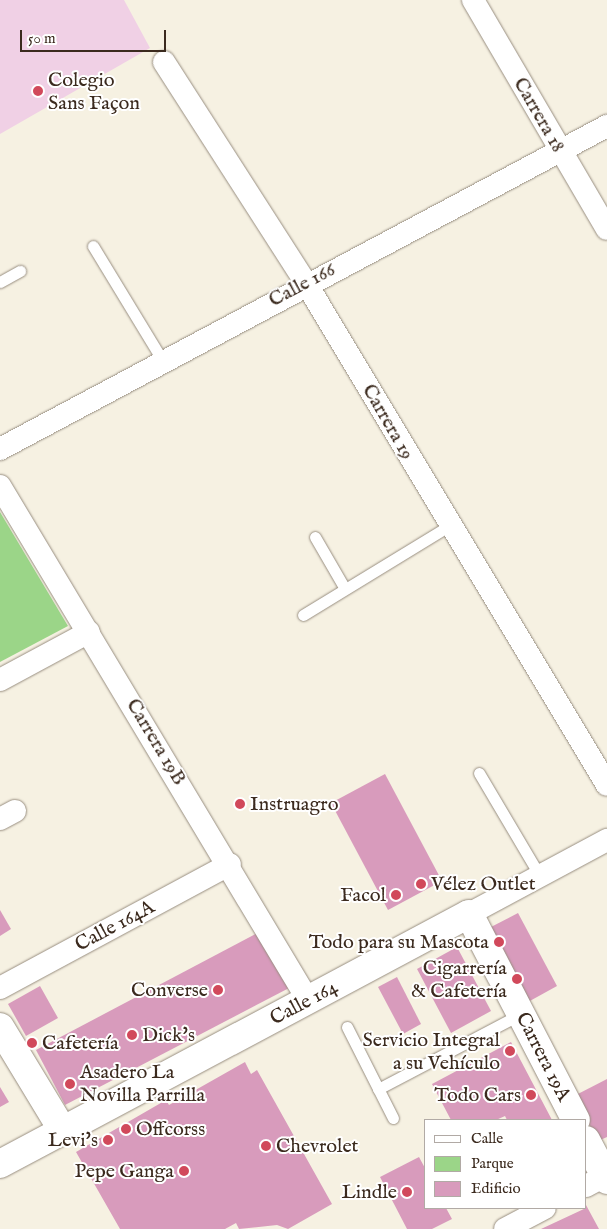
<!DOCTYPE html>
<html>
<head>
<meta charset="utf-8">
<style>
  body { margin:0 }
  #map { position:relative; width:607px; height:1229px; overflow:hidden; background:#f6f1e2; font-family:"IM FELL English",serif }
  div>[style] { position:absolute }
  .built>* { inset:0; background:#f0d0e5 }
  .green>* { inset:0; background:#9bd588 }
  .building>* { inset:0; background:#d89bbc }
  .roads { filter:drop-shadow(0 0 1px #988e80) drop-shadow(0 0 1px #988e80) }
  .service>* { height:11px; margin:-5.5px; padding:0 5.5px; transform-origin:5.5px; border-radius:5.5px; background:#fff }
  .minor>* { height:22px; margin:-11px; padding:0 11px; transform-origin:11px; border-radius:11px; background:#fff }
  .secondary>* { height:28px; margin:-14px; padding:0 14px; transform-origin:14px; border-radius:14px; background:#fff }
  .dots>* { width:14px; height:14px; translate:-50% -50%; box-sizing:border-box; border:2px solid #fff; border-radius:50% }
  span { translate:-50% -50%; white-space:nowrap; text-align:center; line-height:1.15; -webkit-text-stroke:4px #fff; paint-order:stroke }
  .poi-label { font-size:20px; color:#3b2a1e }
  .left { translate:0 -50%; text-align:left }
  .right { translate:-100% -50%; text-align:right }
  .street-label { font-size:20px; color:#3b2a1e }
  .legend { position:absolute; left:424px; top:1119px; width:162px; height:90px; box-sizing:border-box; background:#fff; border:1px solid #b1aaa5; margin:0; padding:6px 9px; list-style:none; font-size:15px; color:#3b2a1e }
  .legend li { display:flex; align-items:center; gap:10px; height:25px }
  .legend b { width:25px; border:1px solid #b1aaa5 }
  .scale { position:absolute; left:20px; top:30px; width:146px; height:22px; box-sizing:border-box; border:2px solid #3b2a1e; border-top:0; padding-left:6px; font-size:15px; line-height:18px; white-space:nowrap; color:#3b2a1e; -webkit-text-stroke:4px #fff; paint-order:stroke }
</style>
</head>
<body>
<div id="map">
  <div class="built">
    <div style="clip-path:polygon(0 0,124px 0,150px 48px,0 134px)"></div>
  </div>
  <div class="green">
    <div style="clip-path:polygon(0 512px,68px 626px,0 662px)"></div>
  </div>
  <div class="building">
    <div style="clip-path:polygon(385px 774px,442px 881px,388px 910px,331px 803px)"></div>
    <div style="clip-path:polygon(0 910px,11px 929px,0 936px)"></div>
    <div style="clip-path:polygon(518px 913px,557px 986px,528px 1002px,489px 928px)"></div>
    <div style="clip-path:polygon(261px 931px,291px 987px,65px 1105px,36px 1050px)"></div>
    <div style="clip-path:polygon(457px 947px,491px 1011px,451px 1033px,417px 969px)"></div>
    <div style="clip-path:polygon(397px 977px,421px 1024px,403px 1034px,378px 987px)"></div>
    <div style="clip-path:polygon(40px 986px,58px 1018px,26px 1036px,8px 1004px)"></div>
    <div style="clip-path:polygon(511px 1042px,552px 1120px,507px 1120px,505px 1116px,496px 1120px,451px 1120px,432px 1084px)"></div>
    <div style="clip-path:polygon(245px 1062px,251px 1074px,257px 1070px,332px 1204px,288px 1229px,277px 1225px,239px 1229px,236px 1223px,225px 1229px,120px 1229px,76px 1152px,166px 1100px,169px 1105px)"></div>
    <div style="clip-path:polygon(607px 1079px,607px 1137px,598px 1141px,574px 1096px)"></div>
    <div style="clip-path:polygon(0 1087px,9px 1102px,0 1107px)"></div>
    <div style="clip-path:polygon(419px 1157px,426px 1170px,426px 1208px,446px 1208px,452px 1219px,432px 1229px,407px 1229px,380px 1177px)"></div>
    <div style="clip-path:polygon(586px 1205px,599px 1229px,541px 1229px,586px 1208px)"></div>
  </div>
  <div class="roads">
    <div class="service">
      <div style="left:93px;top:246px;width:135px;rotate:58.7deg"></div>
      <div style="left:0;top:282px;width:23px;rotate:-29deg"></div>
      <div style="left:315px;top:537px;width:58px;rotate:59.9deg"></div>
      <div style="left:303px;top:615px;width:171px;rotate:-31.4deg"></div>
      <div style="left:479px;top:773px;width:120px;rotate:59.4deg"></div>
      <div style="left:347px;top:1027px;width:102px;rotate:63.2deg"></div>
      <div style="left:378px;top:1089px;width:161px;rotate:-27.7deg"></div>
    </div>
    <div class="minor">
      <div style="left:473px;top:0;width:265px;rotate:59.7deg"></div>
      <div style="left:164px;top:62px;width:263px;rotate:57.3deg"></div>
      <div style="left:306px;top:283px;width:585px;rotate:59.05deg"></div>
      <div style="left:0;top:449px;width:688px;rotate:-28.02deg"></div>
      <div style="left:0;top:486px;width:599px;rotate:59.07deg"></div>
      <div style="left:0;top:680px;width:101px;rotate:-28.3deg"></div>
      <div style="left:0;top:819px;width:17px;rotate:-28deg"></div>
      <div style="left:469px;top:914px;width:157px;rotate:-28.2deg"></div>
      <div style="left:0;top:988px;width:261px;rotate:-28.3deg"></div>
      <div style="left:586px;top:1186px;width:21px;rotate:-28deg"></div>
      <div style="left:505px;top:1229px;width:45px;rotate:-27.7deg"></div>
    </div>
    <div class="secondary">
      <div style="left:0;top:1027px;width:122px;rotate:58.8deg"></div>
      <div style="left:586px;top:1140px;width:45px;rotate:62.3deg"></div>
      <div style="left:0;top:1164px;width:531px;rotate:-28.06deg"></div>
      <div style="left:469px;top:914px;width:232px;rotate:62.6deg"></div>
    </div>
  </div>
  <div class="dots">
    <div style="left:38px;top:91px;background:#d1495b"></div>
    <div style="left:240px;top:804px;background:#d1495b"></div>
    <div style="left:421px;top:884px;background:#d1495b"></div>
    <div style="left:396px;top:895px;background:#d1495b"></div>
    <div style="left:499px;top:942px;background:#d1495b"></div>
    <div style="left:517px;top:979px;background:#d1495b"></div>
    <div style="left:218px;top:990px;background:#d1495b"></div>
    <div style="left:132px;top:1035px;background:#d1495b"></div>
    <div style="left:32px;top:1043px;background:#d1495b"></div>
    <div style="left:510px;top:1051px;background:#d1495b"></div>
    <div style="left:70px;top:1084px;background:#d1495b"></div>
    <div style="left:531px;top:1095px;background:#d1495b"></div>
    <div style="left:126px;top:1129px;background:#d1495b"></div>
    <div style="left:108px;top:1140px;background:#d1495b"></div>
    <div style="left:266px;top:1146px;background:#d1495b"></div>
    <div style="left:184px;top:1171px;background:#d1495b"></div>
    <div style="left:407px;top:1192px;background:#d1495b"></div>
  </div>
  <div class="poi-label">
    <span class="left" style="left:48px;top:92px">Colegio<br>Sans Façon</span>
    <span class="left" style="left:250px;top:804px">Instruagro</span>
    <span class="left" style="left:431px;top:884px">Vélez Outlet</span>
    <span class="right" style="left:386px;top:895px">Facol</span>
    <span class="right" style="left:489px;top:942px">Todo para su Mascota</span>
    <span class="right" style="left:507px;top:980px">Cigarrería<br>&amp; Cafetería</span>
    <span class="right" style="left:208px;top:990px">Converse</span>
    <span class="left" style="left:142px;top:1035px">Dick's</span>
    <span class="right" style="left:500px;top:1052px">Servicio Integral<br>a su Vehículo</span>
    <span class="left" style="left:42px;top:1043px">Cafetería</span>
    <span class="left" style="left:80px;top:1084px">Asadero La<br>Novilla Parrilla</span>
    <span class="right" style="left:521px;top:1095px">Todo Cars</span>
    <span class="left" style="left:136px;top:1129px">Offcorss</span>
    <span class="right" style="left:98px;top:1140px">Levi's</span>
    <span class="left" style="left:276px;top:1146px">Chevrolet</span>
    <span class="right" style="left:174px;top:1171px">Pepe Ganga</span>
    <span class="right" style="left:397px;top:1192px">Lindle</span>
  </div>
  <div class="street-label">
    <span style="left:539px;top:115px;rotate:60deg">Carrera 18</span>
    <span style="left:302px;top:285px;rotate:-28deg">Calle 166</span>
    <span style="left:388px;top:422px;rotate:60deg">Carrera 19</span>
    <span style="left:156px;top:742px;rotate:59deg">Carrera 19B</span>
    <span style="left:115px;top:926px;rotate:-28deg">Calle 164A</span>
    <span style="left:304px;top:1003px;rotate:-28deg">Calle 164</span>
    <span style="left:543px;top:1057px;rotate:63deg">Carrera 19A</span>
  </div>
  <ul class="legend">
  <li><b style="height:6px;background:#fff"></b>Calle</li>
  <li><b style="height:14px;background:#9bd588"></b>Parque</li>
  <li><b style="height:14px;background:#d89bbc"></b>Edificio</li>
  </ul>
  <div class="scale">50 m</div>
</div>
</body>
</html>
